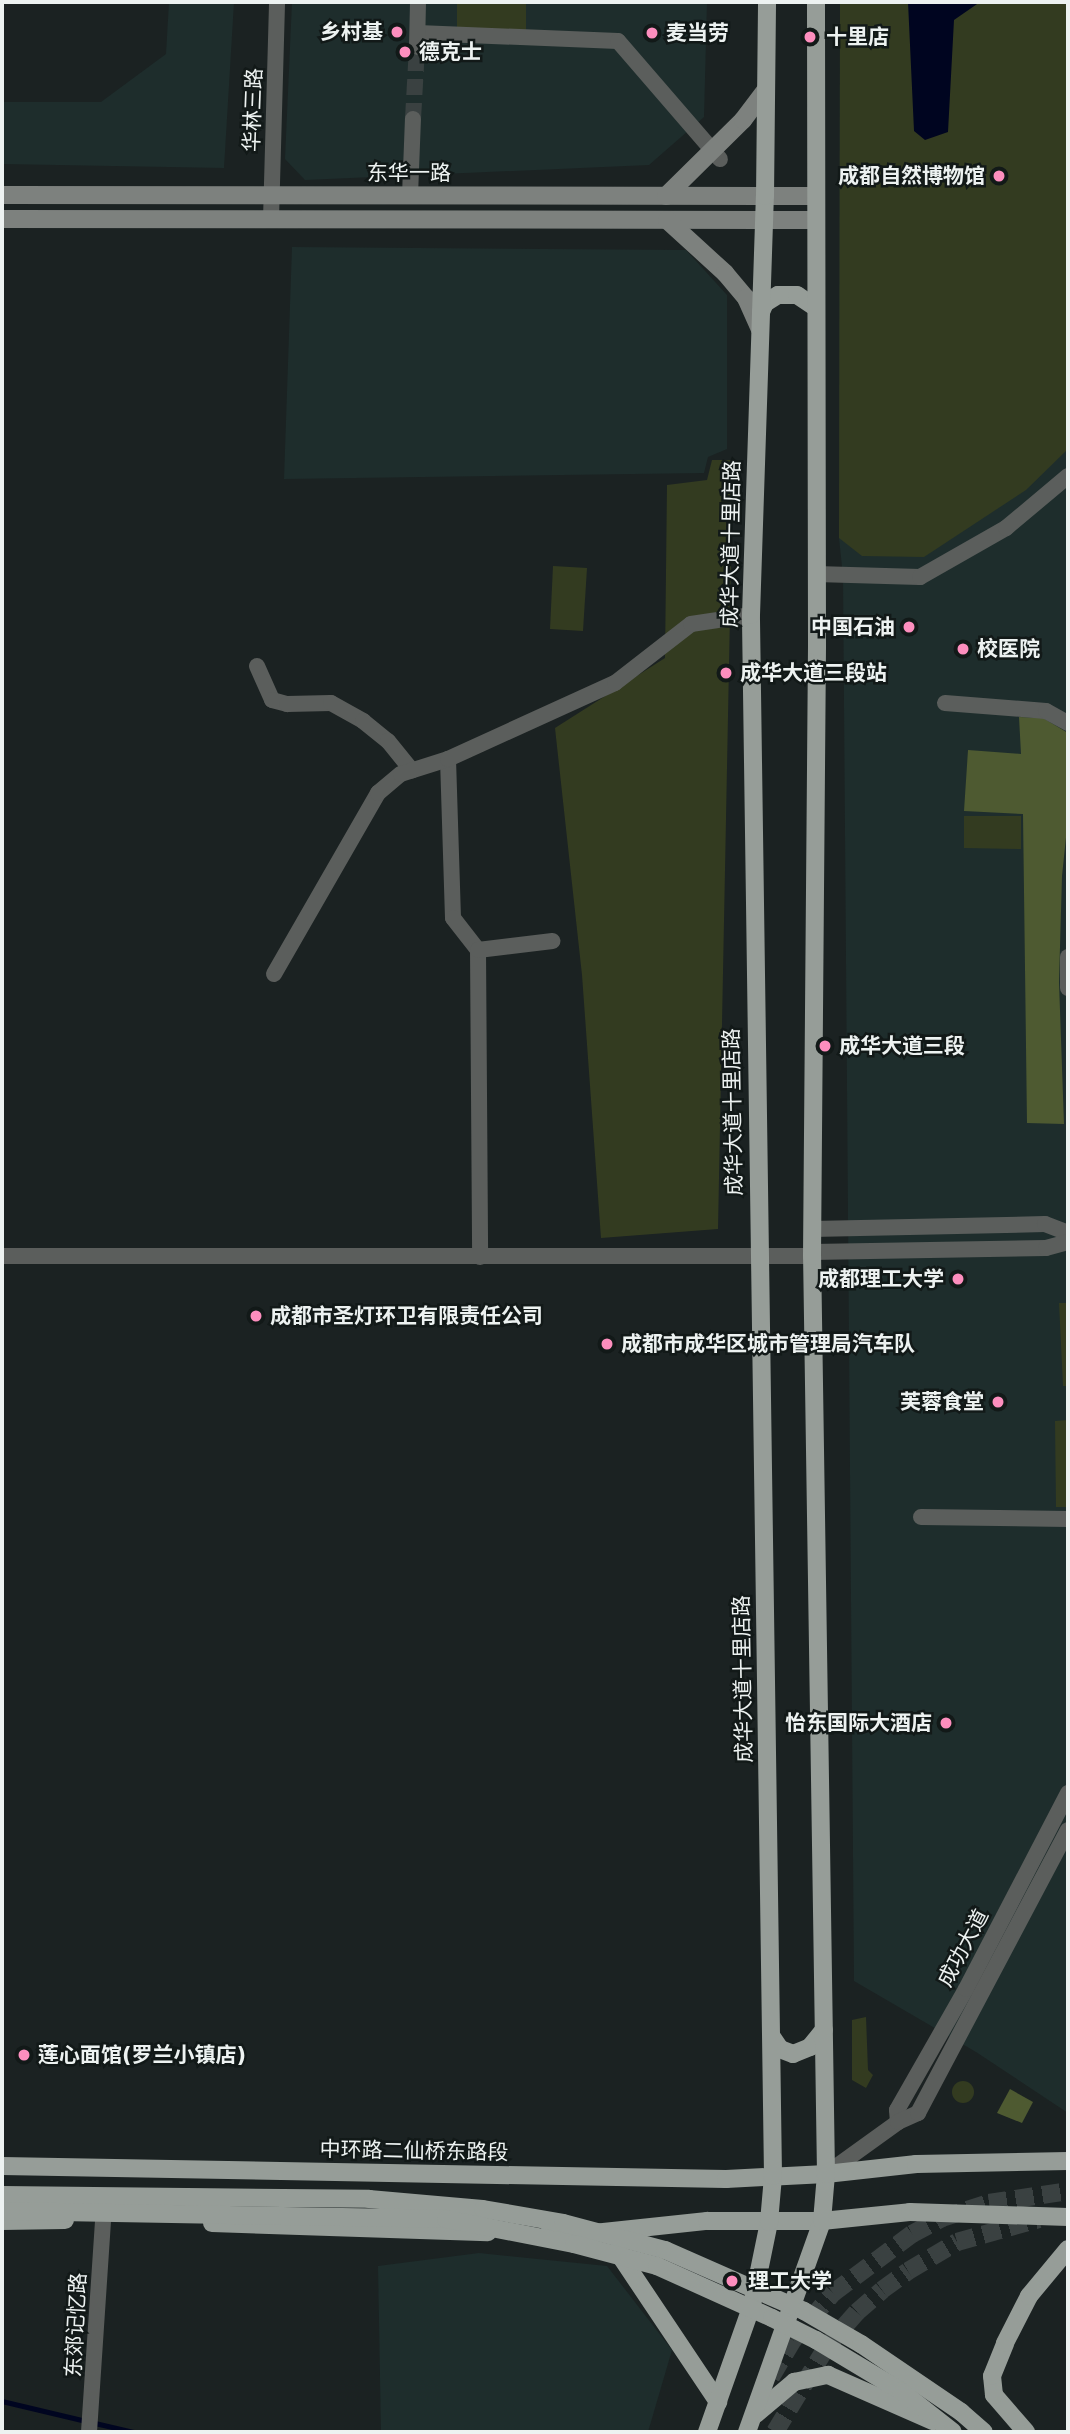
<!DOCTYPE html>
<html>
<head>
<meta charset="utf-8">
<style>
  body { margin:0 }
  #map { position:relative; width:1070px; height:2434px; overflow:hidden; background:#1b2222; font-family:"DejaVu Sans","Noto Sans SC",sans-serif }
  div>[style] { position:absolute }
  .built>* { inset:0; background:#1e2d2c }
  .green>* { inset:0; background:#333b20 }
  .round { border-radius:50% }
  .forest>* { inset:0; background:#4e5a31 }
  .water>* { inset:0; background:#000520 }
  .stream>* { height:4.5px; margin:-2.25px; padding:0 2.25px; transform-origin:2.25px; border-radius:2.25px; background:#000520 }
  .street-tunnel>* { height:16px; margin-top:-8px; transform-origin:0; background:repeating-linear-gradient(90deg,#3a4141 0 16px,transparent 0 24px) }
  .primary-tunnel>* { height:18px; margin-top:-9px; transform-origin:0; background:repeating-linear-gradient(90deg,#3a4141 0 18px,transparent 0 27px) }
  .street>* { height:16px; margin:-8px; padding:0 8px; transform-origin:8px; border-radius:8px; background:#5b5e5c }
  .secondary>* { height:18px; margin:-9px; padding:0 9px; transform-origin:9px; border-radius:9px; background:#7d817e }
  .primary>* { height:18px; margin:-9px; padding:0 9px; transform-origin:9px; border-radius:9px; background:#969d98 }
  .primary-bridge>* { height:18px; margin:-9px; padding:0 9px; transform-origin:9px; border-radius:9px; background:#969d98 }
  .dots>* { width:19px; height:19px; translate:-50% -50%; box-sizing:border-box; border:4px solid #121918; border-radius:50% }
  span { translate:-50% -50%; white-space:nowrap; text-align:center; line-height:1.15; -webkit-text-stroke:5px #121918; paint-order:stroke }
  .poi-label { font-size:21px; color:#edf2f1; font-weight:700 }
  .right { translate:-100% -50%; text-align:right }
  .left { translate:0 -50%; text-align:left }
  .street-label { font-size:21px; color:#edf2f1 }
  .frame { position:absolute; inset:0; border:4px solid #edf2f1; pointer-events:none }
</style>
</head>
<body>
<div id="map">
  <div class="built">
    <div style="clip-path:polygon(169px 2px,234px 2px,224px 168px,2px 164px,2px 102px,101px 102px,166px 54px)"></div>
    <div style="clip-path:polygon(292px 2px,707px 2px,704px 117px,649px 165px,305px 180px,285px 159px)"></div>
    <div style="clip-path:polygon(840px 2px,1068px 2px,1068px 2113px,976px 2052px,854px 1981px,843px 576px,839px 538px)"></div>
    <div style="clip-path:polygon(292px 247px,686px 250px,727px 295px,727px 449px,708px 457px,704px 473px,284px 479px)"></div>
    <div style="clip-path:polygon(479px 2253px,607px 2266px,672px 2350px,648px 2432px,381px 2432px,378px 2266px)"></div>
  </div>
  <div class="green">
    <div style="clip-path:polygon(457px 2px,526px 2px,526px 30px,457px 31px)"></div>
    <div style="clip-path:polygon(840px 2px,1068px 2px,1068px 449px,1026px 490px,924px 557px,862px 556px,839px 538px)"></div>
    <div style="clip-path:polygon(712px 460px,733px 460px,718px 1229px,601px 1238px,582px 975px,555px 728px,665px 658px,667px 485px,707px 480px)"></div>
    <div style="clip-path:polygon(553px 566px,587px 568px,583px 631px,550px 629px)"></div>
    <div style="clip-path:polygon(964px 816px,1021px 816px,1021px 849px,964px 848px)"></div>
    <div style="clip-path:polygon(1059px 1303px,1068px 1303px,1068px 1386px,1063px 1386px)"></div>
    <div style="clip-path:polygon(1068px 1420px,1068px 1507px,1056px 1507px,1055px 1421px)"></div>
    <div style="clip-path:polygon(866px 2017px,868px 2070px,873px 2075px,866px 2088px,852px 2080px,852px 2020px)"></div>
    <div class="round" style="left:952px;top:2081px;width:22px;height:22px"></div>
  </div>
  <div class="forest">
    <div style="clip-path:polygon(1019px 717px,1043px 718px,1068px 733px,1068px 818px,1062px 876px,1059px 982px,1064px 1124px,1027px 1123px,1023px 814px,964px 811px,968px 750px,1021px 754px)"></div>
    <div style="clip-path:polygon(1010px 2089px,1033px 2102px,1022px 2123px,997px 2113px)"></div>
  </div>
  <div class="water">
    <div style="clip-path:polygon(908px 2px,980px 2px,954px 20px,948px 132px,925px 140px,914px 131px)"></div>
  </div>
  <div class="stream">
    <div style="left:2px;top:2401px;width:86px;rotate:13.4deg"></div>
    <div style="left:95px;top:2423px;width:39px;rotate:13deg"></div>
  </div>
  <div class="street-tunnel">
    <div style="left:413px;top:119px;width:72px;rotate:-86.8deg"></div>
  </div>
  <div class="primary-tunnel">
    <div style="left:771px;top:2377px;width:43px;rotate:-59.3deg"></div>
    <div style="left:793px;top:2340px;width:62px;rotate:-49.6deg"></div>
    <div style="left:833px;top:2293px;width:99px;rotate:-36.8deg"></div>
    <div style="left:912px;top:2234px;width:34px;rotate:-28deg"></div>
    <div style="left:942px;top:2218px;width:49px;rotate:-17.7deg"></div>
    <div style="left:989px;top:2203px;width:80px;rotate:-8.6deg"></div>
    <div style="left:775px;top:2432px;width:100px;rotate:-58.8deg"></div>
    <div style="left:827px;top:2346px;width:45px;rotate:-48.6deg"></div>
    <div style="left:857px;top:2312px;width:33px;rotate:-41deg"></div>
    <div style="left:882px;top:2290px;width:32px;rotate:-36deg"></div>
    <div style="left:908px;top:2271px;width:57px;rotate:-30.6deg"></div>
    <div style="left:957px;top:2242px;width:85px;rotate:-15.7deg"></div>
  </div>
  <div class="street">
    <div style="left:418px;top:33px;width:200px;rotate:2.3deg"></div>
    <div style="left:618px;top:41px;width:156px;rotate:49.2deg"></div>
    <div style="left:417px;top:47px;width:45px;rotate:-88.7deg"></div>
    <div style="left:410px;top:196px;width:77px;rotate:-87.8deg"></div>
    <div style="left:271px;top:219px;width:217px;rotate:-88.4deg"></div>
    <div style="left:816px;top:574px;width:104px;rotate:1.7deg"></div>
    <div style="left:920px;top:577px;width:99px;rotate:-29.7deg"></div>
    <div style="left:1006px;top:528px;width:81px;rotate:-40deg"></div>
    <div style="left:257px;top:666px;width:37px;rotate:66deg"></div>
    <div style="left:272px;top:700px;width:16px;rotate:15deg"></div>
    <div style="left:287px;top:704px;width:44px;rotate:-1.3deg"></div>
    <div style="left:331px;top:703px;width:37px;rotate:29deg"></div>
    <div style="left:363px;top:721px;width:32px;rotate:39deg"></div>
    <div style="left:388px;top:741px;width:38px;rotate:51deg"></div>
    <div style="left:945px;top:703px;width:101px;rotate:4.5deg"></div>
    <div style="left:1046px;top:711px;width:25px;rotate:29deg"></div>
    <div style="left:448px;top:759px;width:159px;rotate:88.2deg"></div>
    <div style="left:453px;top:918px;width:41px;rotate:52deg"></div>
    <div style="left:478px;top:950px;width:307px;rotate:89.6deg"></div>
    <div style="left:478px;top:950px;width:75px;rotate:-6.9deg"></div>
    <div style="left:1068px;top:957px;width:31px;rotate:90deg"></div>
    <div style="left:274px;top:974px;width:209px;rotate:-60.1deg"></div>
    <div style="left:378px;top:793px;width:30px;rotate:-40deg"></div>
    <div style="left:401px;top:774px;width:49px;rotate:-17.7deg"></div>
    <div style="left:448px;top:759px;width:183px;rotate:-24.5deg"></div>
    <div style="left:615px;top:683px;width:96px;rotate:-37.8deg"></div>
    <div style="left:691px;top:624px;width:61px;rotate:-8.5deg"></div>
    <div style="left:812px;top:1229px;width:233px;rotate:-1.2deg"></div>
    <div style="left:1045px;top:1224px;width:25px;rotate:21deg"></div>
    <div style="left:812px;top:1252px;width:234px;rotate:-1deg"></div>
    <div style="left:1046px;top:1248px;width:23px;rotate:-15deg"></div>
    <div style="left:2px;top:1256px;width:810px"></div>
    <div style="left:921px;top:1517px;width:147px;rotate:0.8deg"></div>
    <div style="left:898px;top:2122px;width:12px;rotate:-95deg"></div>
    <div style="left:897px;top:2110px;width:139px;rotate:-60.3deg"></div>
    <div style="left:966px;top:1989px;width:221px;rotate:-62.5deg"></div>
    <div style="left:826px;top:2174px;width:89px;rotate:-35.8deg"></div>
    <div style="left:898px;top:2122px;width:22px;rotate:-24deg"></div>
    <div style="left:918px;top:2113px;width:320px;rotate:-62.1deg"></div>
    <div style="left:89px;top:2432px;width:212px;rotate:-86.2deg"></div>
  </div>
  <div class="secondary">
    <div style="left:2px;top:195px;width:814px;rotate:0.07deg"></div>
    <div style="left:666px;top:196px;width:108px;rotate:-44.6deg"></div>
    <div style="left:743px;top:120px;width:38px;rotate:-53deg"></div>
    <div style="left:2px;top:219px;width:814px;rotate:0.07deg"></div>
    <div style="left:667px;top:220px;width:79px;rotate:42.4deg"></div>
    <div style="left:725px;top:273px;width:33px;rotate:50deg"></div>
    <div style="left:746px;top:298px;width:34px;rotate:66deg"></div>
  </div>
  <div class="primary">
    <div style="left:761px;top:312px;width:10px;rotate:-66deg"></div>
    <div style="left:765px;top:303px;width:15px;rotate:-32deg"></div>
    <div style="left:778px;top:295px;width:19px"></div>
    <div style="left:797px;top:295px;width:23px;rotate:34deg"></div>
    <div style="left:772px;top:2037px;width:14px;rotate:56deg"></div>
    <div style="left:780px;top:2049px;width:14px;rotate:21deg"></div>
    <div style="left:793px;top:2054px;width:18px;rotate:-22deg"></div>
    <div style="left:810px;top:2047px;width:22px;rotate:-51deg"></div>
    <div style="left:2px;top:2166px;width:724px;rotate:1.03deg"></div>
    <div style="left:726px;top:2179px;width:100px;rotate:-2.9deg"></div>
    <div style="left:826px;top:2174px;width:91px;rotate:-6.3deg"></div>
    <div style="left:916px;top:2164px;width:152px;rotate:-1.1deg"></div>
    <div style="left:2px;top:2221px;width:63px;rotate:-0.9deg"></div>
    <div style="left:212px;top:2223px;width:276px;rotate:1.9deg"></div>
    <div style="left:548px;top:2234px;width:27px;rotate:2deg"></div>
    <div style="left:575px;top:2235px;width:133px;rotate:-6.1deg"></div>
    <div style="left:707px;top:2221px;width:115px"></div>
    <div style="left:822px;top:2221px;width:88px;rotate:-5.8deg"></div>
    <div style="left:910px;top:2212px;width:158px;rotate:1.8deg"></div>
    <div style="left:617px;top:2251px;width:182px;rotate:56.2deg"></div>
    <div style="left:756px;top:2414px;width:50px;rotate:-40.1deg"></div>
    <div style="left:794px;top:2382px;width:35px;rotate:-12deg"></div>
    <div style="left:828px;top:2375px;width:115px;rotate:23.7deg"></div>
    <div style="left:707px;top:2432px;width:135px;rotate:-70.5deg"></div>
    <div style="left:752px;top:2305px;width:85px;rotate:-78.4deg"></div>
    <div style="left:769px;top:2222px;width:46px;rotate:-85deg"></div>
    <div style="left:773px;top:2176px;width:1561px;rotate:-90.81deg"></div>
    <div style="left:751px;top:615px;width:419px;rotate:-88.1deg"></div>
    <div style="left:765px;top:196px;width:194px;rotate:-89.4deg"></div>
    <div style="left:747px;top:2432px;width:224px;rotate:-70.4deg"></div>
    <div style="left:822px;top:2221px;width:47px;rotate:-85.1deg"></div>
    <div style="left:826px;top:2174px;width:918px;rotate:-90.87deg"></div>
    <div style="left:812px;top:1256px;width:609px;rotate:-89.53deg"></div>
    <div style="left:817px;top:647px;width:645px;rotate:-90.09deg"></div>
    <div style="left:1026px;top:2432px;width:49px;rotate:-130.9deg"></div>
    <div style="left:994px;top:2395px;width:19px;rotate:-96deg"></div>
    <div style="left:992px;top:2376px;width:35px;rotate:-68deg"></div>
    <div style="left:1005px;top:2343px;width:53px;rotate:-62.9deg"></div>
    <div style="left:1029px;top:2296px;width:61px;rotate:-50.3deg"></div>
  </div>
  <div class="primary-bridge">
    <div style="left:2px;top:2195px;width:367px;rotate:0.6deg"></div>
    <div style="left:369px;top:2199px;width:114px;rotate:5deg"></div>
    <div style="left:483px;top:2209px;width:81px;rotate:9.9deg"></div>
    <div style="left:563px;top:2223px;width:106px;rotate:14.8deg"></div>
    <div style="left:665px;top:2250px;width:152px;rotate:23.7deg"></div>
    <div style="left:804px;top:2311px;width:66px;rotate:30.1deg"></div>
    <div style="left:861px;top:2344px;width:121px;rotate:34.2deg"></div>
    <div style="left:961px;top:2412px;width:30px;rotate:41deg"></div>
    <div style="left:2px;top:2211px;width:444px;rotate:1deg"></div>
    <div style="left:446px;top:2219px;width:130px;rotate:11.1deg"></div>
    <div style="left:574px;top:2244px;width:86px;rotate:14.8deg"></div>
    <div style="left:657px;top:2266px;width:126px;rotate:24.3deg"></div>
    <div style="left:772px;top:2318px;width:49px;rotate:26.6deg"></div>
    <div style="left:816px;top:2340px;width:99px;rotate:31deg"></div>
    <div style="left:901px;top:2391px;width:66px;rotate:38.3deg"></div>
  </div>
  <div class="dots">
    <div style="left:397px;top:32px;background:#fd8ebe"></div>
    <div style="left:652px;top:33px;background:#fd8ebe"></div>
    <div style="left:810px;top:37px;background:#fd8ebe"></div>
    <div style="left:405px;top:52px;background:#fd8ebe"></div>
    <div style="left:999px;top:176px;background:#fd8ebe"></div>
    <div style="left:909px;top:627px;background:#fd8ebe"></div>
    <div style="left:963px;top:649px;background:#fd8ebe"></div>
    <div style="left:726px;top:673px;background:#fd8ebe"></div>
    <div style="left:825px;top:1046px;background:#fd8ebe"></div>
    <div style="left:958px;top:1279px;background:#fd8ebe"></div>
    <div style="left:256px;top:1316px;background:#fd8ebe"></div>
    <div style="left:607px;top:1344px;background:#fd8ebe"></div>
    <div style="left:998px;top:1402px;background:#fd8ebe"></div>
    <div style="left:946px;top:1723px;background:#fd8ebe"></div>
    <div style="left:24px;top:2055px;background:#fd8ebe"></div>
    <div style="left:732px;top:2281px;background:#fd8ebe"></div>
  </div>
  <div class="poi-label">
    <span class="right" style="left:383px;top:32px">乡村基</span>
    <span class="left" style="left:666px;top:33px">麦当劳</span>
    <span class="left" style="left:826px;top:37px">十里店</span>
    <span class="left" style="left:419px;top:52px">德克士</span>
    <span class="right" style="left:985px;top:176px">成都自然博物馆</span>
    <span class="right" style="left:895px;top:627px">中国石油</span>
    <span class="left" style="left:977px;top:649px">校医院</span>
    <span class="left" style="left:740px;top:673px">成华大道三段站</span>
    <span class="left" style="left:839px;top:1046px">成华大道三段</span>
    <span class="right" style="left:944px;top:1279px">成都理工大学</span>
    <span class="left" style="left:270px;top:1316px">成都市圣灯环卫有限责任公司</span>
    <span class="left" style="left:621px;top:1344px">成都市成华区城市管理局汽车队</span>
    <span class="right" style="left:984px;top:1402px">芙蓉食堂</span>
    <span class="right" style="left:932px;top:1723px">怡东国际大酒店</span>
    <span class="left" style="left:38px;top:2055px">莲心面馆(罗兰小镇店)</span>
    <span class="left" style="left:748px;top:2281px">理工大学</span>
  </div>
  <div class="street-label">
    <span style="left:253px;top:110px;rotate:-88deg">华林三路</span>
    <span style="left:409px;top:173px">东华一路</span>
    <span style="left:731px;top:544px;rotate:-89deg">成华大道十里店路</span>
    <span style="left:733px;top:1112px;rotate:-91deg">成华大道十里店路</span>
    <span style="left:743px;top:1679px;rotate:-91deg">成华大道十里店路</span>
    <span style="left:963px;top:1948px;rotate:-62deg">成功大道</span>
    <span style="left:414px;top:2151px;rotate:1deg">中环路二仙桥东路段</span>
    <span style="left:76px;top:2325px;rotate:-87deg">东郊记忆路</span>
  </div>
  <div class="frame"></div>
</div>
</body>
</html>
